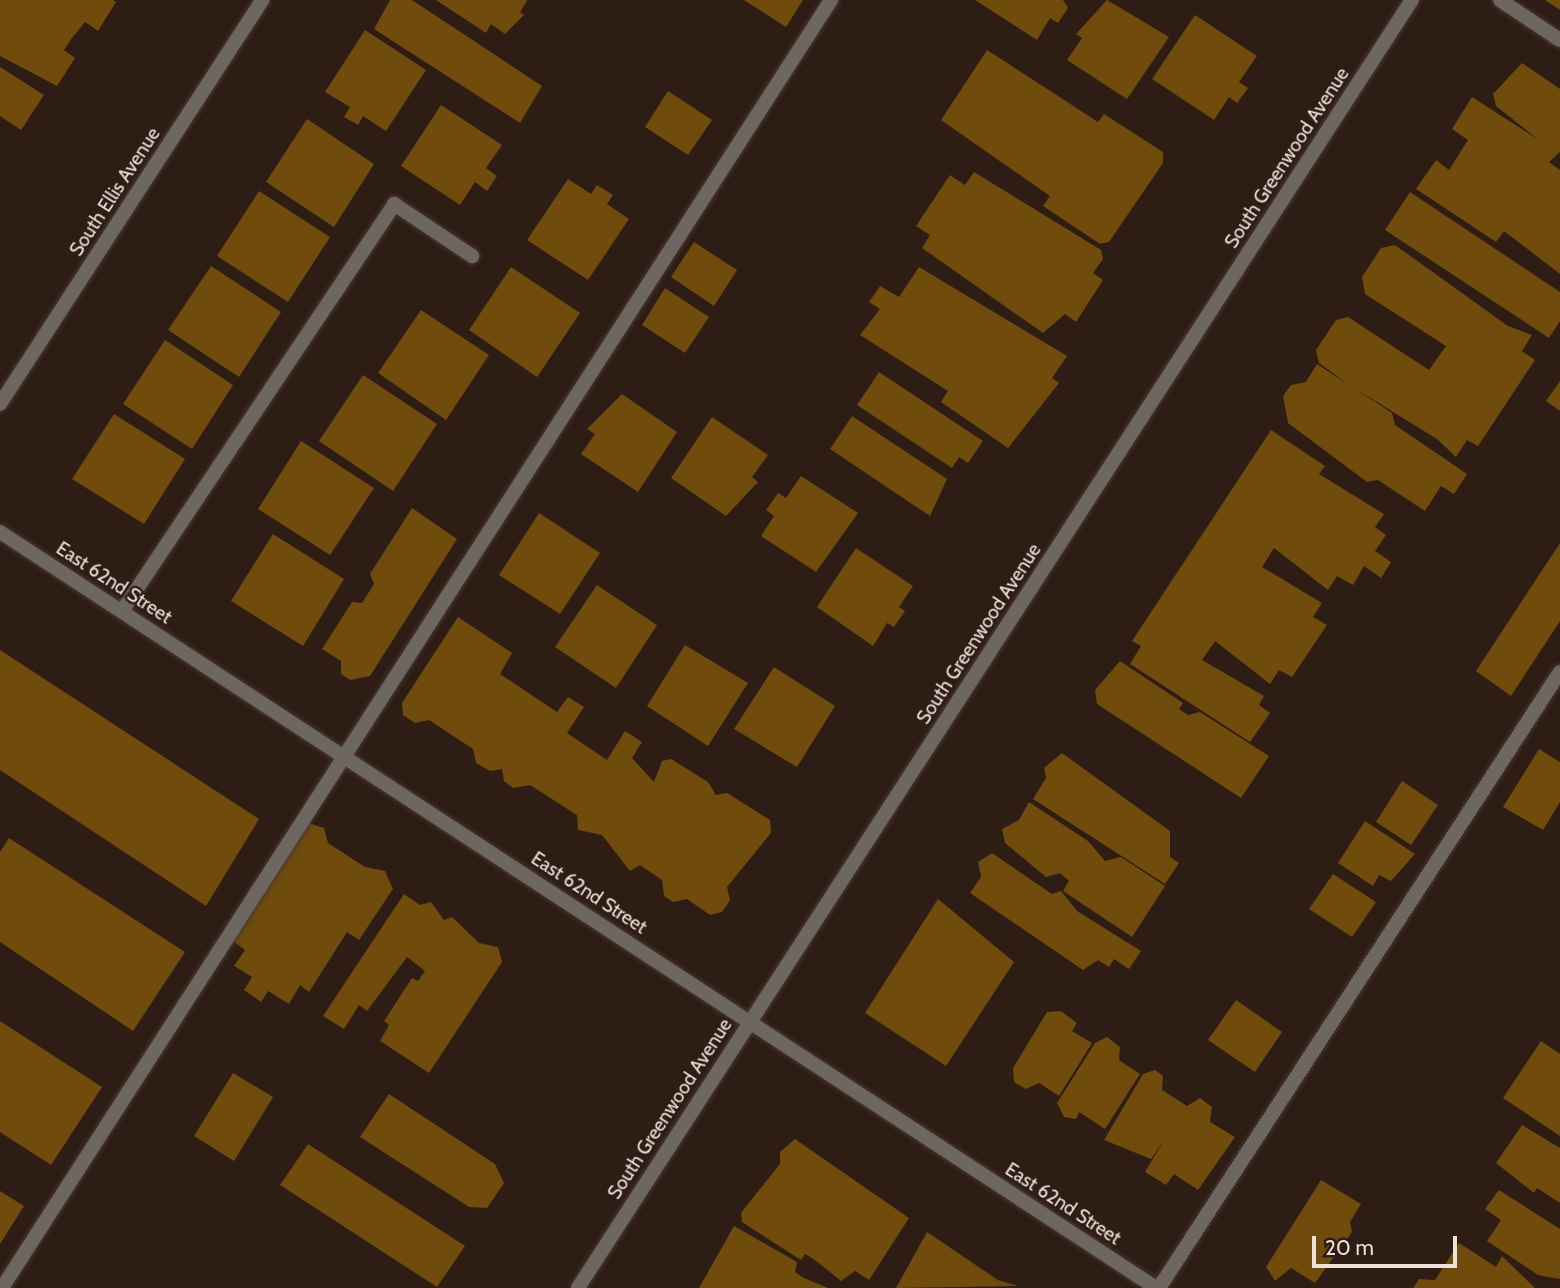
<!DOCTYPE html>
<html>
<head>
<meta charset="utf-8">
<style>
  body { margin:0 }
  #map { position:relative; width:1560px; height:1288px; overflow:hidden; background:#2d1d14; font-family:Cabin,sans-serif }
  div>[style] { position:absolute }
  .building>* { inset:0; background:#6f4b0c }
  .roads { filter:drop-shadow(0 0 2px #483830) drop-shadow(0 0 2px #483830) }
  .lane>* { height:14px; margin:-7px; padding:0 7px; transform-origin:7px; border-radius:7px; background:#6e6761 }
  .street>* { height:14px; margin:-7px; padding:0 7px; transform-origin:7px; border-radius:7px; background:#6e6761 }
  span { translate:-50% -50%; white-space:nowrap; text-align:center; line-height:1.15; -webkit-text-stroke:5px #2d1d14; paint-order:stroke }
  .street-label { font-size:19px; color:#ede1db }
  .scale { position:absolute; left:1312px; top:1236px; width:145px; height:32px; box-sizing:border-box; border:4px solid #ede1db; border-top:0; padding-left:9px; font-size:21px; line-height:24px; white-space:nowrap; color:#ede1db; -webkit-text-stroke:5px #2d1d14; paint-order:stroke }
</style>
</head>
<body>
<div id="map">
  <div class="building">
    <div style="clip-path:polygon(0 0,113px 0,116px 2px,98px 31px,85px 22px,72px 38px,64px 50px,75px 58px,57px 86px,0 56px)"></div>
    <div style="clip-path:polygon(390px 0,412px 0,542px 86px,520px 123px,374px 29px)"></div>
    <div style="clip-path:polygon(436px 0,526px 0,527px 1px,520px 12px,524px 15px,505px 34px,491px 24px,486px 33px)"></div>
    <div style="clip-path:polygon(744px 0,803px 0,786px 27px)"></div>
    <div style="clip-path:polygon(975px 0,1063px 0,1068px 8px,1058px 23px,1050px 18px,1037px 40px)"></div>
    <div style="clip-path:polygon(1107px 0,1169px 37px,1127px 99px,1067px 60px,1082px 38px,1076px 34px)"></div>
    <div style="clip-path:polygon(1545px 0,1560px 0,1560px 10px)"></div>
    <div style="clip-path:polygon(1195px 15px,1257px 56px,1239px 82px,1248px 88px,1237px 103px,1229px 97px,1214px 120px,1152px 79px)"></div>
    <div style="clip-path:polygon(365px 30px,426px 70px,386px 131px,363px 116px,358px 125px,344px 117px,350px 107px,325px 92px)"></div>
    <div style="clip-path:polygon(987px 50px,1098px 122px,1104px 114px,1163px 152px,1163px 163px,1109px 242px,1100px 244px,1043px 206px,1050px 196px,941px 120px)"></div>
    <div style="clip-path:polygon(1522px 63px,1560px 89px,1560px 152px,1549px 162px,1560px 170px,1560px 274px,1504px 231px,1496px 242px,1416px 189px,1436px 160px,1449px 170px,1468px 140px,1452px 129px,1472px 97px,1539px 140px,1496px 106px,1493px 94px)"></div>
    <div style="clip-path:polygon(0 67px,44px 95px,21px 130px,0 116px)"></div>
    <div style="clip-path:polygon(668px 91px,712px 120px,688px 155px,645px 127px)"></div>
    <div style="clip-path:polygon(441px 105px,502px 145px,486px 168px,497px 176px,487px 191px,475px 182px,460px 205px,401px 166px)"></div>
    <div style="clip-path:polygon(307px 119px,374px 164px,334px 227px,266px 182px)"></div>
    <div style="clip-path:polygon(974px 172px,1101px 250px,1103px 259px,1093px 273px,1103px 280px,1076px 322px,1065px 314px,1043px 333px,922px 248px,930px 235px,916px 226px,950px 175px,965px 185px)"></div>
    <div style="clip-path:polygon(568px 179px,591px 194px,597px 185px,613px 195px,607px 204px,629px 219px,588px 280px,527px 240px)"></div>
    <div style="clip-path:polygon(259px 191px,330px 237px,288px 302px,217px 256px)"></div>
    <div style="clip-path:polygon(1410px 192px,1560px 292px,1560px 321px,1549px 338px,1385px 230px)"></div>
    <div style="clip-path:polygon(694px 242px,737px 270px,714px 306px,671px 277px)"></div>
    <div style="clip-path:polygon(1395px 245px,1508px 326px,1532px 335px,1522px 351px,1535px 360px,1478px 446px,1467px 440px,1456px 457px,1437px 439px,1354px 388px,1392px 413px,1395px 425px,1467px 474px,1454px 494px,1441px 486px,1425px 511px,1378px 480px,1367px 482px,1288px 423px,1283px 396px,1291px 385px,1306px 382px,1317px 364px,1349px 385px,1319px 363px,1316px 350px,1336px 320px,1348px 317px,1429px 370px,1446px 346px,1365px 294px,1362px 277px,1381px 248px)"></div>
    <div style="clip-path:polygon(211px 266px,281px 312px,239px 377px,168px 330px)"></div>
    <div style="clip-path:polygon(511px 267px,580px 313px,537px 377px,469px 330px)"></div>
    <div style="clip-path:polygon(919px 267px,1067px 356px,1052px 378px,1059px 383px,1008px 448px,941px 402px,948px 391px,860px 335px,880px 309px,869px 302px,880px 286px,899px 297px)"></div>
    <div style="clip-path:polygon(665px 288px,709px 317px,685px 353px,642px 325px)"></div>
    <div style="clip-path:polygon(421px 310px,489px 355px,446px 420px,378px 373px)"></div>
    <div style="clip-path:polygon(165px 340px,233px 385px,192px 449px,123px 404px)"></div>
    <div style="clip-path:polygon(879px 372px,983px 441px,968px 463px,959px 457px,952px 468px,857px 405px)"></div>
    <div style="clip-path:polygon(363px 375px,437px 424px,393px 491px,319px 441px)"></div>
    <div style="clip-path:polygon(1560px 381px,1560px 411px,1546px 401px)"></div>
    <div style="clip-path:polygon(622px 394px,677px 432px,638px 492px,581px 454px,595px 434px,587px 429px)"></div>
    <div style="clip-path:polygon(114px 414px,185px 459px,144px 524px,72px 479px)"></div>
    <div style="clip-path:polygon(852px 416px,947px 479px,930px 516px,830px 449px)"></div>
    <div style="clip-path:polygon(712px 417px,768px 455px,752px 477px,758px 482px,726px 516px,671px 478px)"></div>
    <div style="clip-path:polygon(1271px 430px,1325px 466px,1319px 474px,1384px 514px,1375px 527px,1386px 535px,1375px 551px,1391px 562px,1381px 578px,1364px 566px,1353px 585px,1337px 576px,1328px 590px,1274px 548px,1262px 567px,1322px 603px,1313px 617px,1327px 625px,1292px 677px,1279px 670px,1270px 684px,1215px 641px,1202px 660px,1264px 696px,1259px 705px,1270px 713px,1250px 742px,1130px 664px,1141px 646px,1132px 641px)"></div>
    <div style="clip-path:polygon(301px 441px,374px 488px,330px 555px,258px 509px)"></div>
    <div style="clip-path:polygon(801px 476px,858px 513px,816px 572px,761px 536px,774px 516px,766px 510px,778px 493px,786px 498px)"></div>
    <div style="clip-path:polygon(412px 508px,457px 539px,370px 676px,350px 680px,341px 674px,341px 661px,322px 649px,352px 602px,362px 603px,374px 584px,370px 574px)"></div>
    <div style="clip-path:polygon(539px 513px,600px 553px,560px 614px,499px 575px)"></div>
    <div style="clip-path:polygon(273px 534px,344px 579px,303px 646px,231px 601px)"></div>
    <div style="clip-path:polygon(1560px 543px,1560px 621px,1511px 696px,1476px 671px)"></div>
    <div style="clip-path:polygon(856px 548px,913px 586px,899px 607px,905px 611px,894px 627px,887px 623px,873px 646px,817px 607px)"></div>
    <div style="clip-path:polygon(597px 585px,657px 625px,616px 688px,555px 647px)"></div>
    <div style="clip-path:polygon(458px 617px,512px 653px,500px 674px,557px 712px,568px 697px,584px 707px,567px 733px,607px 760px,625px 731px,642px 742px,632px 758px,654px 782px,662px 761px,671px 759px,708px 782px,716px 795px,727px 793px,770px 820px,771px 833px,727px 887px,730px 900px,722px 912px,710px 915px,687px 899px,673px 902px,664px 896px,662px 880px,640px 865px,630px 871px,602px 835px,578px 830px,577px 815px,530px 785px,513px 788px,504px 781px,502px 769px,490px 771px,476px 763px,473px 749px,429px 720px,415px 723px,403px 715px,402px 703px)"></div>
    <div style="clip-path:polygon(685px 645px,748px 683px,708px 746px,647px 706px)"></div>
    <div style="clip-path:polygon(0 650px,259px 819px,206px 906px,0 770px)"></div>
    <div style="clip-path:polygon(1120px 661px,1183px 703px,1179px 709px,1188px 715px,1200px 712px,1269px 756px,1241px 798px,1097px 704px,1095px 690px)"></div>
    <div style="clip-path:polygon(774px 667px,835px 706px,797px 767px,734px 729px)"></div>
    <div style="clip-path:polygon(1539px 749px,1560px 762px,1560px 802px,1543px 830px,1503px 807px)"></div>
    <div style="clip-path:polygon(1062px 753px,1170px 831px,1170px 857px,1179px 863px,1165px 884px,1033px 799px,1046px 778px,1044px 768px)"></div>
    <div style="clip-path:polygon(1402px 781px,1438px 805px,1411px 845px,1376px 822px)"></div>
    <div style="clip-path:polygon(1029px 802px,1088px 841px,1105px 861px,1121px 857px,1165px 886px,1132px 937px,1063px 891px,1069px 881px,1060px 873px,1046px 877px,1005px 843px,1002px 829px,1019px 820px)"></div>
    <div style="clip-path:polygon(1365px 821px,1415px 854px,1391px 881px,1379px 875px,1373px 886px,1338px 863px)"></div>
    <div style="clip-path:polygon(308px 823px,324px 828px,328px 843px,365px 867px,385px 871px,393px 889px,359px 940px,347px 932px,309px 992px,300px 985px,289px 1004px,268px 991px,261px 1002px,244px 990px,252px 977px,234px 966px,245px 950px,233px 941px)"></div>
    <div style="clip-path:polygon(9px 838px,185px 952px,133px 1031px,0 942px,0 852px)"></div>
    <div style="clip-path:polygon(992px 853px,1052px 894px,1061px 891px,1077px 911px,1141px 951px,1129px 969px,1114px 959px,1109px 967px,1098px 960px,1083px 970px,970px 893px,981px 877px,978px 862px)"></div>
    <div style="clip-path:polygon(1333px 874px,1376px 902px,1352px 937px,1309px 909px)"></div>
    <div style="clip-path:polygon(404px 894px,420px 905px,431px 902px,444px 920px,452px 917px,479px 943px,498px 947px,502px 962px,429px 1073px,380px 1041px,389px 1025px,384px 1021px,412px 978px,418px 981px,425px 971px,407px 957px,367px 1011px,359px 1005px,344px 1029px,323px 1016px)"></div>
    <div style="clip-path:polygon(938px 899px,1014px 962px,946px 1066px,865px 1013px)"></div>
    <div style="clip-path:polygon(1236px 1000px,1282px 1032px,1255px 1072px,1208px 1040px)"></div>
    <div style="clip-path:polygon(1061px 1011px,1077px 1023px,1072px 1031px,1092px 1043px,1059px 1096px,1039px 1083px,1026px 1089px,1014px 1082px,1013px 1068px,1047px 1012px)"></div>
    <div style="clip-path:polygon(0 1021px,102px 1087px,51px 1165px,0 1132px)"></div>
    <div style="clip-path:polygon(1107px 1037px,1120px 1047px,1119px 1060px,1140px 1074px,1105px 1129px,1079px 1112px,1076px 1119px,1064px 1117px,1057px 1103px,1095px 1043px)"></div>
    <div style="clip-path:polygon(1541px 1041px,1560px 1054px,1560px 1136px,1503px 1098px)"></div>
    <div style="clip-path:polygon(1155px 1070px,1163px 1076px,1162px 1090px,1187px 1106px,1200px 1098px,1212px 1107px,1210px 1122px,1235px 1137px,1198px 1190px,1174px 1174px,1166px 1185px,1145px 1172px,1164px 1140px,1151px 1159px,1104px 1140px,1143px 1074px)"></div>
    <div style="clip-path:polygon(233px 1073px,273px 1097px,234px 1161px,194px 1136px)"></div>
    <div style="clip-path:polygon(389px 1094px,495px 1164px,504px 1183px,487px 1208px,469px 1207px,360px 1137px)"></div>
    <div style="clip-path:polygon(1522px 1125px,1560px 1148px,1560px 1203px,1537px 1188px,1534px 1193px,1496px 1163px)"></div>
    <div style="clip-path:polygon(795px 1139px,909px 1218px,869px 1280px,855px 1271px,841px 1281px,815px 1260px,805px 1254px,801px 1260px,742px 1222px,741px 1213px,780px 1164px,780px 1152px)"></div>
    <div style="clip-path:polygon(308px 1144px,465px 1246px,437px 1287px,280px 1185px)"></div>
    <div style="clip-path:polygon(1321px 1180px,1361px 1204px,1350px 1222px,1352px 1232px,1315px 1283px,1291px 1268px,1275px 1281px,1266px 1267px)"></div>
    <div style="clip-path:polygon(1499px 1190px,1560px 1229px,1560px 1279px,1538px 1275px,1487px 1241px,1501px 1220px,1485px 1209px)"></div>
    <div style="clip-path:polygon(0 1191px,24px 1206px,0 1244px)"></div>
    <div style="clip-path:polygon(734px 1226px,797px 1262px,795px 1272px,804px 1278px,828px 1288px,699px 1288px)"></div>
    <div style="clip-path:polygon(927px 1232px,998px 1280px,1018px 1286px,896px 1288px)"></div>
    <div style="clip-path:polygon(1459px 1243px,1496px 1267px,1502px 1256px,1535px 1288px,1413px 1288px,1419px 1279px,1435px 1280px)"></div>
  </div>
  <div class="roads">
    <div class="lane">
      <div style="left:1500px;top:0;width:72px;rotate:33.7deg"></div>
      <div style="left:122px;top:611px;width:490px;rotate:-56.2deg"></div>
      <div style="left:394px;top:204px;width:94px;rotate:33.7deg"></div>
      <div style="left:2px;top:1288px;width:1532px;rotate:-57.23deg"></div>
      <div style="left:1159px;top:1288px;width:735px;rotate:-56.94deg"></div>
    </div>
    <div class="street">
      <div style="left:0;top:404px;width:482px;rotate:-57deg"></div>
      <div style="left:0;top:532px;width:1381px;rotate:33.18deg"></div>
      <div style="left:578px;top:1288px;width:1534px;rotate:-57.08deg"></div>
    </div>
  </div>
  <div class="street-label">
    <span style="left:1287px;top:158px;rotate:-57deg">South Greenwood Avenue</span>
    <span style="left:115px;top:192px;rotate:-57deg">South Ellis Avenue</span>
    <span style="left:114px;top:583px;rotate:33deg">East 62nd Street</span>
    <span style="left:979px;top:634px;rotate:-57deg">South Greenwood Avenue</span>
    <span style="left:589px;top:893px;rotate:33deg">East 62nd Street</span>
    <span style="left:670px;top:1109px;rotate:-57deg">South Greenwood Avenue</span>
    <span style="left:1063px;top:1204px;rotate:33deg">East 62nd Street</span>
  </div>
  <div class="scale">20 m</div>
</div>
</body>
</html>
